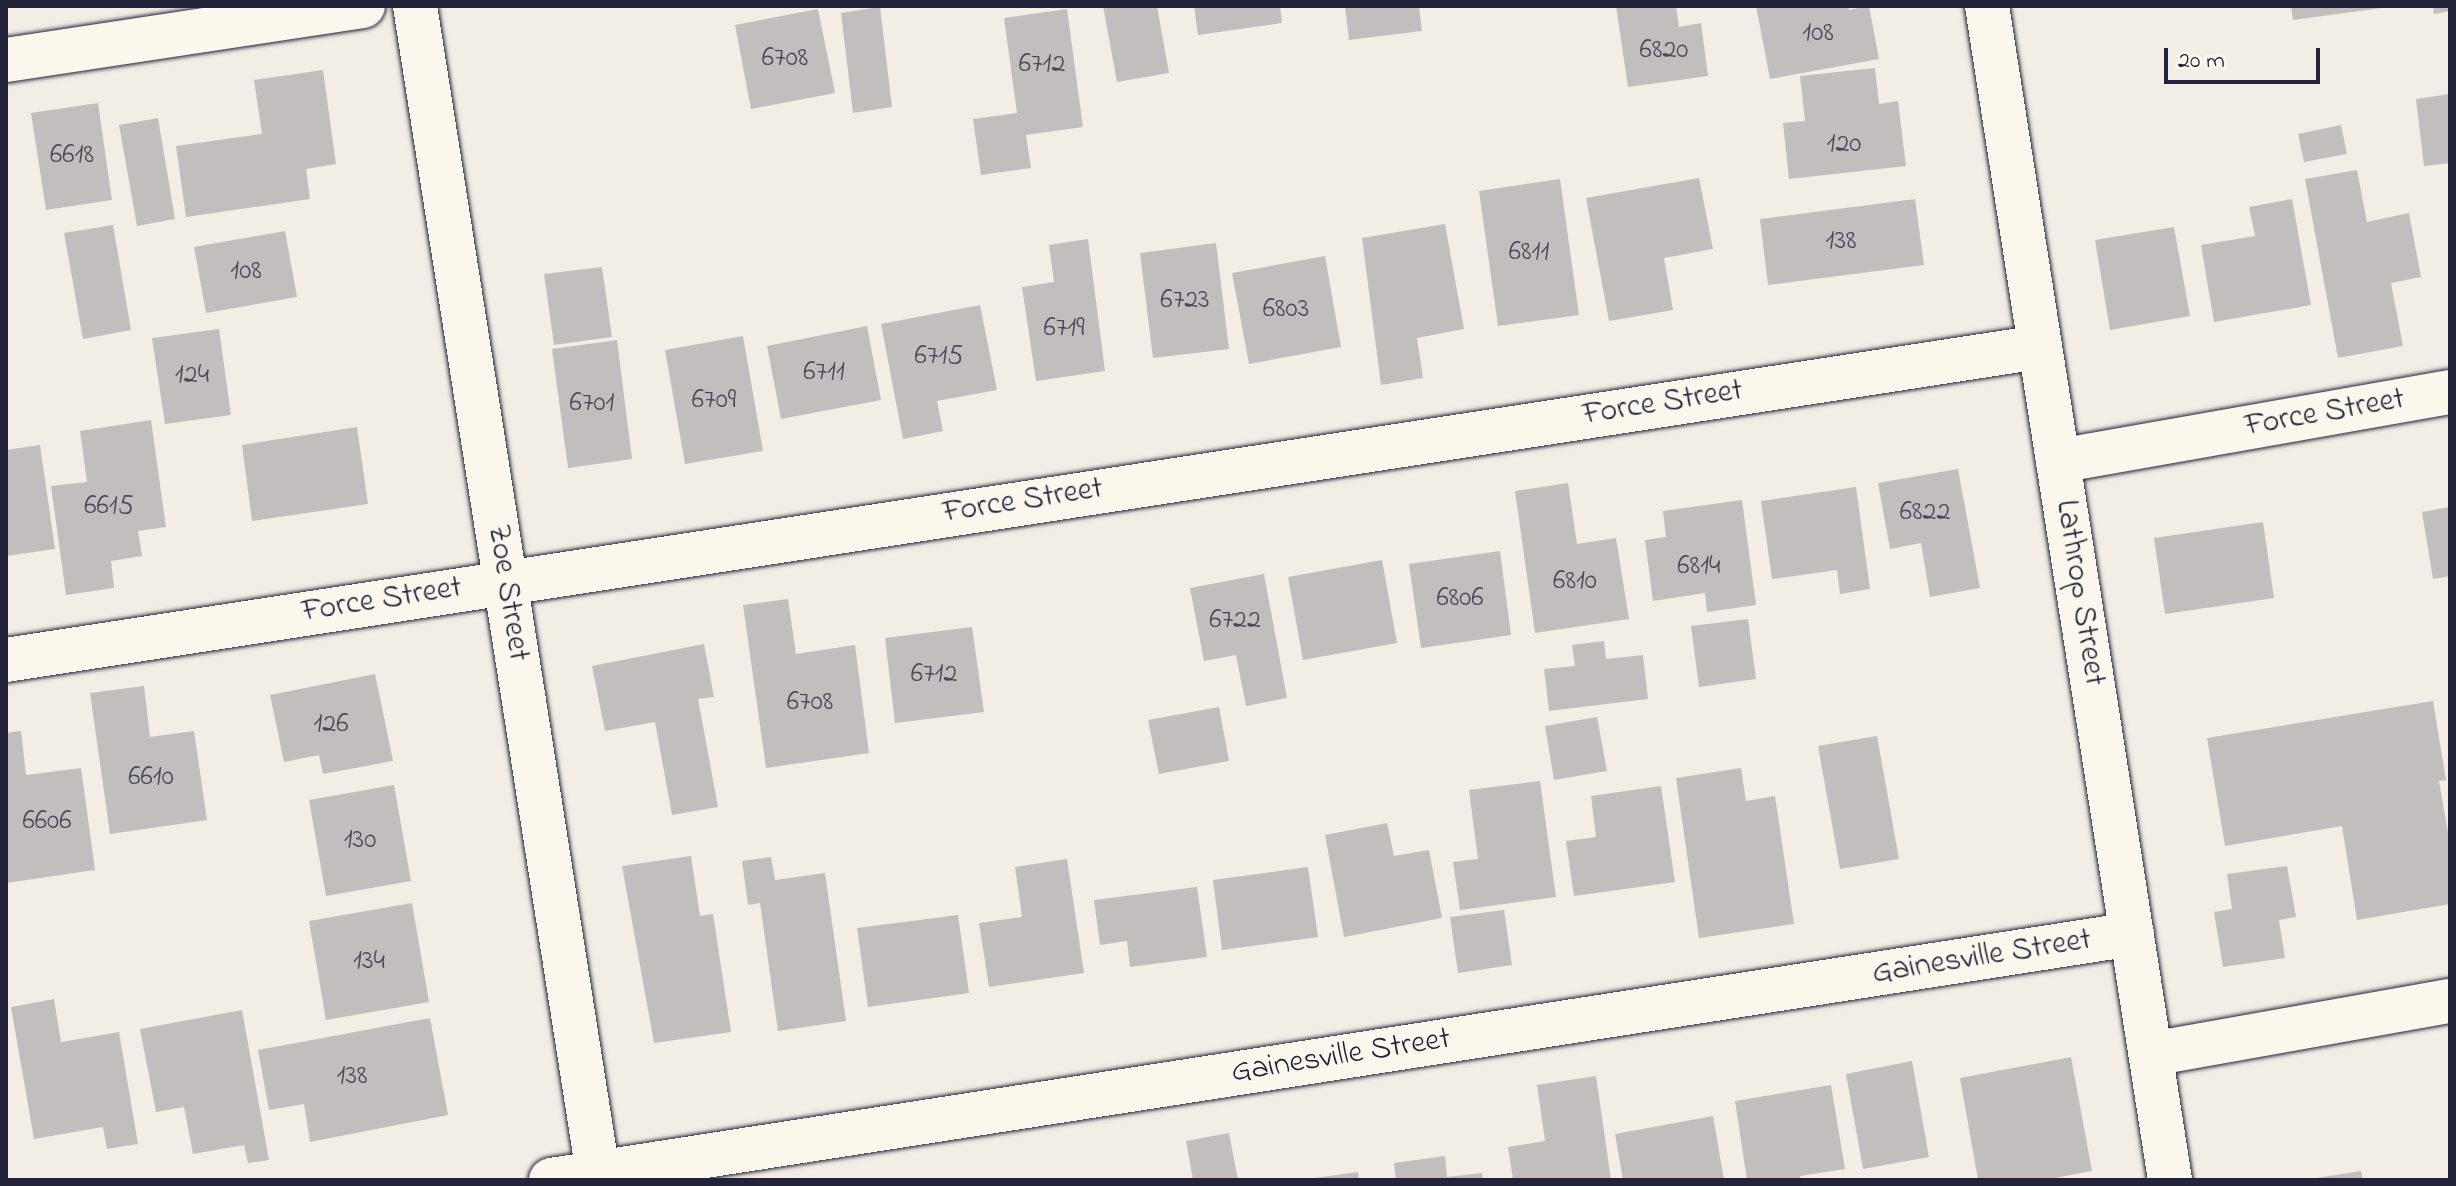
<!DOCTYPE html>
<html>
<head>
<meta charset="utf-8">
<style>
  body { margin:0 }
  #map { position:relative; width:2456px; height:1186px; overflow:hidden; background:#f2eee5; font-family:"Indie Flower",sans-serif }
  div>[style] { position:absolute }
  .building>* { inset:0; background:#c2bebe }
  .roads { filter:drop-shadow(0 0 2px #22223b) drop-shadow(0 0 2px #22223b) }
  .minor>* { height:44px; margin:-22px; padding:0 22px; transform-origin:22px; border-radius:22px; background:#fbf7ec }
  .tertiary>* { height:44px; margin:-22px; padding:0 22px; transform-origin:22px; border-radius:22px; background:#fbf7ec }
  span { translate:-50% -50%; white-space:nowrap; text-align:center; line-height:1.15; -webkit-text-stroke:6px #fbf7ec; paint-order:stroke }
  .number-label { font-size:28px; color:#4a495c }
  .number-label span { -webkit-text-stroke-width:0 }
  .street-label { font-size:32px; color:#22223b }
  .frame { position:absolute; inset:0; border:8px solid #22223b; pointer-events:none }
  .scale { position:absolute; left:2164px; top:48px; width:156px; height:36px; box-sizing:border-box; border:4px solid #22223b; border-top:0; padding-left:10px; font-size:24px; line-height:28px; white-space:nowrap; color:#22223b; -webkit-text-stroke:6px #fbf7ec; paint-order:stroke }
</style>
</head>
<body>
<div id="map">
  <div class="building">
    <div style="clip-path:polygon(1103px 6px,1157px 6px,1169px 73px,1117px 82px)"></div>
    <div style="clip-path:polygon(1194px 6px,1280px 6px,1282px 23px,1198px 35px)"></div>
    <div style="clip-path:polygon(1345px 6px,1419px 6px,1422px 31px,1349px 40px)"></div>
    <div style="clip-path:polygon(1616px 6px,1676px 6px,1679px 27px,1701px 23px,1708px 76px,1628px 87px)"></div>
    <div style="clip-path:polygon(1756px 6px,1849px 6px,1849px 10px,1869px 6px,1879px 59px,1770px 79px)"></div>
    <div style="clip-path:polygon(2291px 6px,2382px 6px,2382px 8px,2293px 20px)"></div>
    <div style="clip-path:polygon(2433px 6px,2450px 6px,2450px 11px,2434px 14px)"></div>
    <div style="clip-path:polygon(880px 7px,892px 107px,853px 113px,841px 13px)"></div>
    <div style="clip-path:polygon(818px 9px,835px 93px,751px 109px,735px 25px)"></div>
    <div style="clip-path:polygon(1067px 9px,1083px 127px,1026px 135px,1031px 168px,981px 175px,973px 119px,1017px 113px,1004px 18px)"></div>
    <div style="clip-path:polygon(1875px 68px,1879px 104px,1898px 101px,1906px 166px,1789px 179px,1783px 123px,1805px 121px,1800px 76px)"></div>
    <div style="clip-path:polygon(323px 70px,336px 164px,306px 169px,310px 199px,186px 217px,176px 146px,262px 134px,254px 80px)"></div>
    <div style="clip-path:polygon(2450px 94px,2450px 163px,2424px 166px,2416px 99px)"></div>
    <div style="clip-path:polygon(98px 103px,112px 200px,46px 210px,31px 113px)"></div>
    <div style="clip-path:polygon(158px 118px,175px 219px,137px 226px,119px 125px)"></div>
    <div style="clip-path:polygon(2341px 125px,2347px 154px,2304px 162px,2298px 134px)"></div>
    <div style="clip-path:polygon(2357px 170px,2367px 222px,2409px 213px,2421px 277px,2391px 283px,2403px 346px,2338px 358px,2305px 179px)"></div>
    <div style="clip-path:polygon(1699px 178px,1713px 249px,1664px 258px,1673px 310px,1609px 321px,1586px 198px)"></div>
    <div style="clip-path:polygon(1560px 179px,1579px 315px,1498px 326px,1479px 191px)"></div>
    <div style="clip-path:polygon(1915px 199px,1924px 265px,1768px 285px,1760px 219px)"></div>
    <div style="clip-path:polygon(2292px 199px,2311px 305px,2214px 322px,2201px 245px,2255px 236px,2249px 207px)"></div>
    <div style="clip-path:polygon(1445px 224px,1464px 329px,1417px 338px,1423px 378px,1381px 385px,1362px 238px)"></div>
    <div style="clip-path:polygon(113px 225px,131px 330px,83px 339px,64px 233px)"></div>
    <div style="clip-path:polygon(2174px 227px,2190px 316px,2110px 330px,2095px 240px)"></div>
    <div style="clip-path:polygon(285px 231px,297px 297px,206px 313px,194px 247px)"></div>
    <div style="clip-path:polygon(1088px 239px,1105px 371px,1036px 381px,1022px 287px,1054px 282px,1049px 245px)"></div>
    <div style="clip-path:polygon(1216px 243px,1229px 349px,1153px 358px,1140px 253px)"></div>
    <div style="clip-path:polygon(1325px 256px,1341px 347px,1249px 364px,1232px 273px)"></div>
    <div style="clip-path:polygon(602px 267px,612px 337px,554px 345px,544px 274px)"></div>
    <div style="clip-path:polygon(980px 305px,997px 390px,937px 401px,943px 431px,903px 439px,881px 324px)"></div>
    <div style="clip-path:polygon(867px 326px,881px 400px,781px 419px,767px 346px)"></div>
    <div style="clip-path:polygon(219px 329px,231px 415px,165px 424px,152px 338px)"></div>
    <div style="clip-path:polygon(743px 336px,763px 451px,685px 464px,665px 350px)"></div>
    <div style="clip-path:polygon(617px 340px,632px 459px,568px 468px,552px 349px)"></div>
    <div style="clip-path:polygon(151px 420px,166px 527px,138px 531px,142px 556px,111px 561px,114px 588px,66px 595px,51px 486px,87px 482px,80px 431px)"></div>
    <div style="clip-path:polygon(357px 427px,368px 504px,252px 521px,242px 445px)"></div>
    <div style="clip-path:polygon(40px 445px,55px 549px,6px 556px,6px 450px)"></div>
    <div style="clip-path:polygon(1958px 469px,1980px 588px,1930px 597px,1921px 543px,1890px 549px,1878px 483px)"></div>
    <div style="clip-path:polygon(1568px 483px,1577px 544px,1616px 538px,1629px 619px,1535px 633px,1515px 491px)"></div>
    <div style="clip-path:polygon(1856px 487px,1870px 589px,1840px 594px,1837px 570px,1772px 579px,1761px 501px)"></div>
    <div style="clip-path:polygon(1742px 500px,1756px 605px,1707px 612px,1705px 593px,1653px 601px,1645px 540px,1666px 537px,1663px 511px)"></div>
    <div style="clip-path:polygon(2450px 507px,2450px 576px,2433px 579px,2422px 512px)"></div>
    <div style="clip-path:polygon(2263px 522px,2274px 598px,2165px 614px,2154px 538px)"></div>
    <div style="clip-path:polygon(1500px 551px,1511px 635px,1421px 648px,1409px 564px)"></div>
    <div style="clip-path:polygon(1382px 560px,1397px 643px,1303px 660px,1288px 577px)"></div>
    <div style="clip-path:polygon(1264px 574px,1287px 698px,1246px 706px,1236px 655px,1204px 661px,1190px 588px)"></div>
    <div style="clip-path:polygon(788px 599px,796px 654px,855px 645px,869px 753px,766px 768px,743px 605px)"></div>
    <div style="clip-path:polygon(1748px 619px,1756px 679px,1699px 687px,1691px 626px)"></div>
    <div style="clip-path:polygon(972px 627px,984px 712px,895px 723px,885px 638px)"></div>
    <div style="clip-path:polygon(1604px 641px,1606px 659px,1643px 655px,1648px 699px,1549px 711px,1544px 669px,1575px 666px,1572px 645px)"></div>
    <div style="clip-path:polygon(704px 644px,714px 697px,698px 699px,718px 807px,672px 815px,655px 722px,605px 731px,592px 666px)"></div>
    <div style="clip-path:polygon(375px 674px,393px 761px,323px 774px,319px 755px,284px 762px,270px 695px)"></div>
    <div style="clip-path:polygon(144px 686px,150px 737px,194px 731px,207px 820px,110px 834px,90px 693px)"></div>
    <div style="clip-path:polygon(2433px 701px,2446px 780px,2439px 781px,2450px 844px,2450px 904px,2357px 920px,2342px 826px,2225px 846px,2207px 738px)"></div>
    <div style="clip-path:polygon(1219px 707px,1229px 761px,1159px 774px,1148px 720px)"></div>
    <div style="clip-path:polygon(1597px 717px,1607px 771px,1554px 780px,1545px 726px)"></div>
    <div style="clip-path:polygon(21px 731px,26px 775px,81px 768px,95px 870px,6px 883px,6px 733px)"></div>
    <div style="clip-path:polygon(1877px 736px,1899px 859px,1840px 869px,1818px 746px)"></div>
    <div style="clip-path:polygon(1741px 768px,1746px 801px,1775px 796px,1794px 924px,1699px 938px,1676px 778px)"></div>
    <div style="clip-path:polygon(1540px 781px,1556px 897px,1460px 910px,1453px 862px,1478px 859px,1469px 790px)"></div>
    <div style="clip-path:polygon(394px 785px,411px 881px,326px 896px,309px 800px)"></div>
    <div style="clip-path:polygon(1661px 786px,1675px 882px,1574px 896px,1566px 841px,1596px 837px,1591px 796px)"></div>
    <div style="clip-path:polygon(1387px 823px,1394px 856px,1429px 850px,1442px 918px,1344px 937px,1325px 835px)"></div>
    <div style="clip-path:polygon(691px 856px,700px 916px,713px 914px,731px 1032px,654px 1043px,622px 866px)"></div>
    <div style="clip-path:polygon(771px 857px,775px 880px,825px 873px,846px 1021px,778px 1031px,760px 903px,748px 905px,742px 861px)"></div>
    <div style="clip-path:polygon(1067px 859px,1084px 973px,989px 987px,979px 923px,1022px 917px,1015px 867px)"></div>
    <div style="clip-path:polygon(2287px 866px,2296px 917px,2279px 920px,2285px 958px,2223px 967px,2214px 912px,2232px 909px,2227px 874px)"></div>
    <div style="clip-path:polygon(1308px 867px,1318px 937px,1222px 950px,1213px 880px)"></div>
    <div style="clip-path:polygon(1197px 887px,1207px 957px,1130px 967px,1127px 941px,1100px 945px,1094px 900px)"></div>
    <div style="clip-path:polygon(412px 903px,429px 1002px,326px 1020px,309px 921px)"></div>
    <div style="clip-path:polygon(1504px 910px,1512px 965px,1458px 973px,1450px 917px)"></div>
    <div style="clip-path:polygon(958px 915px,969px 993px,868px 1007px,857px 928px)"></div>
    <div style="clip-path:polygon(54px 999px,61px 1042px,119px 1032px,138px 1144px,107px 1149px,103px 1127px,34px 1139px,11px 1007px)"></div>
    <div style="clip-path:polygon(242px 1010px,269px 1160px,248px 1163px,244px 1145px,193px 1154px,184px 1107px,156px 1112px,140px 1029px)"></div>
    <div style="clip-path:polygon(430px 1018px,448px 1115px,310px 1142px,304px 1104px,269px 1110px,258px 1050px)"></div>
    <div style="clip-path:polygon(2071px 1057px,2092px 1171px,2044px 1180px,1978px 1180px,1960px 1078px)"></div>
    <div style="clip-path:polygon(1912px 1061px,1929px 1157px,1863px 1169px,1846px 1074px)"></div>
    <div style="clip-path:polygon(1596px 1076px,1611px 1180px,1513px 1180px,1508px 1147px,1545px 1141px,1537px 1085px)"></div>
    <div style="clip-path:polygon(1831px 1085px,1845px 1169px,1800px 1176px,1801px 1180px,1747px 1180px,1735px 1101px)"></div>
    <div style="clip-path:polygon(1713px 1116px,1724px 1180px,1623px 1180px,1615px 1134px)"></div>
    <div style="clip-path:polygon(1229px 1133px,1238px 1180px,1193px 1180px,1186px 1141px)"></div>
    <div style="clip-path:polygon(1445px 1156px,1447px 1177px,1482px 1173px,1483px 1180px,1396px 1180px,1394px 1163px)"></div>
    <div style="clip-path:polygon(2361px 1171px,2363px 1180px,2317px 1180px,2317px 1178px)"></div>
    <div style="clip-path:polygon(1358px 1172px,1359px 1180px,1315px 1180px,1315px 1178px)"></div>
  </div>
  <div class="roads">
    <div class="minor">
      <div style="left:415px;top:6px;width:1188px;rotate:81.09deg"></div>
      <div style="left:6px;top:60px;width:361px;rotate:-8.6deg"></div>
      <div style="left:2058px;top:461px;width:398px;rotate:-10deg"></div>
      <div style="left:6px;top:660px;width:2058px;rotate:-8.75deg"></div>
      <div style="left:2151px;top:1054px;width:304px;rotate:-10.1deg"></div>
      <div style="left:551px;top:1180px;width:1600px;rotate:-8.84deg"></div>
    </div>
    <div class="tertiary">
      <div style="left:1987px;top:6px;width:1188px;rotate:81.14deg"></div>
    </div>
  </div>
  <div class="number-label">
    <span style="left:1818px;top:34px">108</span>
    <span style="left:1664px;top:51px">6820</span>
    <span style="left:785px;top:59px">6708</span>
    <span style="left:1042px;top:65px">6712</span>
    <span style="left:1844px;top:145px">120</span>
    <span style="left:72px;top:156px">6618</span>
    <span style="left:1841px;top:242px">138</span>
    <span style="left:1529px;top:253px">6811</span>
    <span style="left:246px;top:272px">108</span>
    <span style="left:1185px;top:301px">6723</span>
    <span style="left:1286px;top:310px">6803</span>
    <span style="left:1064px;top:329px">6719</span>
    <span style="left:939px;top:357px">6715</span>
    <span style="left:824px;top:373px">6711</span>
    <span style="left:192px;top:376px">124</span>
    <span style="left:714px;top:401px">6709</span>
    <span style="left:592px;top:404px">6701</span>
    <span style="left:109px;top:507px">6615</span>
    <span style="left:1925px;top:513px">6822</span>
    <span style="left:1699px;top:567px">6814</span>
    <span style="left:1575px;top:582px">6810</span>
    <span style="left:1460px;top:599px">6806</span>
    <span style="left:1235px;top:621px">6722</span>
    <span style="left:934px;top:675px">6712</span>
    <span style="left:810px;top:703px">6708</span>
    <span style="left:331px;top:725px">126</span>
    <span style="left:151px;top:778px">6610</span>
    <span style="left:47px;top:822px">6606</span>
    <span style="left:360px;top:841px">130</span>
    <span style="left:369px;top:962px">134</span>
    <span style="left:352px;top:1077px">138</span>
  </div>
  <div class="street-label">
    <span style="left:1663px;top:404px;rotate:-9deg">Force Street</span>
    <span style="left:2325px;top:414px;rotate:-10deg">Force Street</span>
    <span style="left:1023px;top:502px;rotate:-9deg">Force Street</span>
    <span style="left:507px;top:593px;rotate:81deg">Zoe Street</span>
    <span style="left:2079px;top:593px;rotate:81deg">Lathrop Street</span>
    <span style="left:382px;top:601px;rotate:-9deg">Force Street</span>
    <span style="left:1982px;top:958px;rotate:-9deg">Gainesville Street</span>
    <span style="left:1341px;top:1057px;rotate:-9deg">Gainesville Street</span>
  </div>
  <div class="frame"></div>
  <div class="scale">20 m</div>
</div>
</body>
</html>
